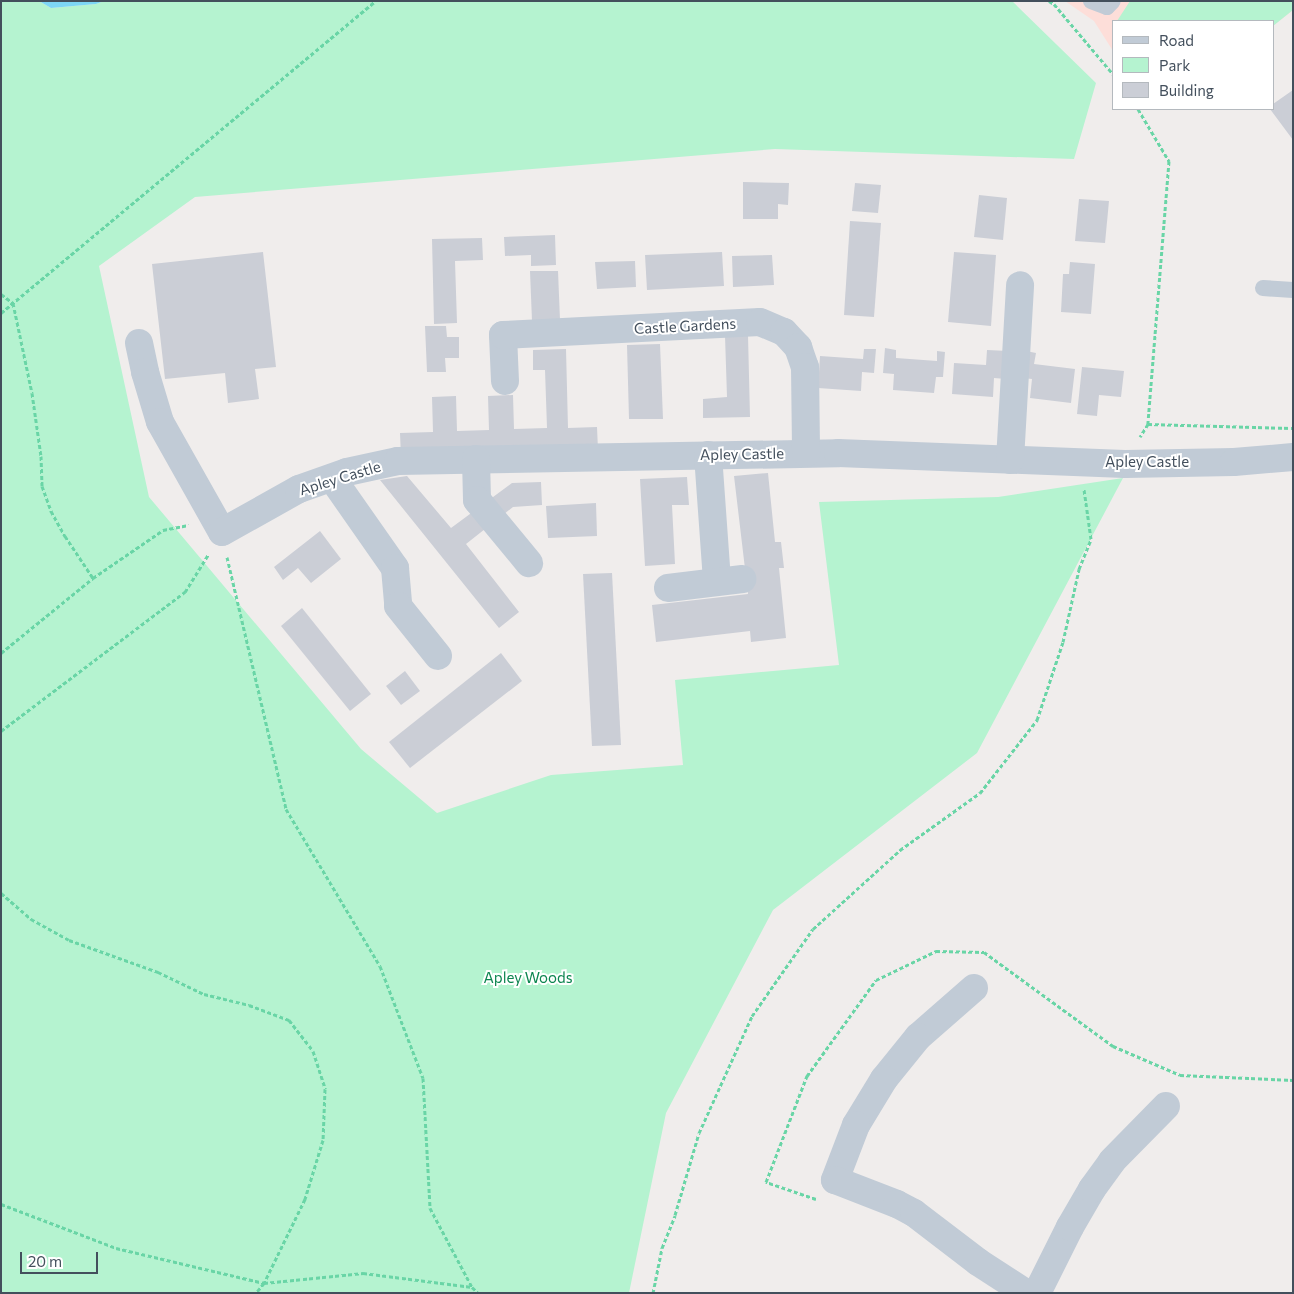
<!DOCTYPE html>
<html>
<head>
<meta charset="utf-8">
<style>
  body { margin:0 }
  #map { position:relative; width:1294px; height:1294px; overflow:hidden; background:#f0edec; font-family:Commissioner,sans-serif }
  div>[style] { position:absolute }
  .medical>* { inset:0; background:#fdded9 }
  .green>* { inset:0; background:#b5f3d0 }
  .water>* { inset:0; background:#7dd6f5 }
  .building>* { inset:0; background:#cbced6 }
  .path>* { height:3px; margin-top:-1.5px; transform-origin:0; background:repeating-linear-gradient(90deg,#69d5a6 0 4px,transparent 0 6.5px) }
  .service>* { height:16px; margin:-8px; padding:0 8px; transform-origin:8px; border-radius:8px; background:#c1cbd6 }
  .minor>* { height:28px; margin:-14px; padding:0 14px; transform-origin:14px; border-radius:14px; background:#c1cbd6 }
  span { translate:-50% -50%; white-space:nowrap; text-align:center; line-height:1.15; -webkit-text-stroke:4px #fff; paint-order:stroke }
  .street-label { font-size:15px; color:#434f5c }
  .park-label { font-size:15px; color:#0c854f }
  .frame { position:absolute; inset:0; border:2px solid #434f5c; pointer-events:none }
  .legend { position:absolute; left:1112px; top:20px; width:162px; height:90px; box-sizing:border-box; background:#fff; border:1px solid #b4b9be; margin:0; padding:6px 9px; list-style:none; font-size:15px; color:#434f5c }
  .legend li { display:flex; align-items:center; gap:10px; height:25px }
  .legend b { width:25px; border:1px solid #b4b9be }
  .scale { position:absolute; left:20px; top:1252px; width:78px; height:22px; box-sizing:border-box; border:2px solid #434f5c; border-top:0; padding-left:6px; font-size:15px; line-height:18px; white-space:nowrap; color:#434f5c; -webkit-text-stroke:4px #fff; paint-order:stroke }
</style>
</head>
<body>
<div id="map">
  <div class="medical">
    <div style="clip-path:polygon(1065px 1px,1293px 1px,1293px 10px,1273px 26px,1273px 21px,1113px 21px,1113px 51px,1094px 21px)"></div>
  </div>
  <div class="green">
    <div style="clip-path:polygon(1px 1px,39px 1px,51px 8px,96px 4px,104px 1px,1012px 1px,1096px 83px,1074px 159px,775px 149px,195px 197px,99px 266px,149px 497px,361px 749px,437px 813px,551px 775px,683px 765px,675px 680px,839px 665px,819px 502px,998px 497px,1123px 478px,977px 753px,773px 910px,666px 1113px,629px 1293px,1px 1293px)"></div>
    <div style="clip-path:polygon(1130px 1px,1293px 1px,1293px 10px,1273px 26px,1273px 21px,1117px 21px)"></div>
  </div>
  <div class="water">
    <div style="clip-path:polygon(39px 1px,104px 1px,96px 4px,51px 8px)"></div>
  </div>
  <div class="building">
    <div style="clip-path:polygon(1293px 90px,1293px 140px,1270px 109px,1273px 109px,1273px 104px)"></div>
    <div style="clip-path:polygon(743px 182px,789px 183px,788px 205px,778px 204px,778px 219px,743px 219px)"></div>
    <div style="clip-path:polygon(855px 183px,881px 185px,878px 213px,852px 211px)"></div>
    <div style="clip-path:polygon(979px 195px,1007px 198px,1003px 240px,974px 237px)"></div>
    <div style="clip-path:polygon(1079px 199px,1109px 201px,1105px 243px,1075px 241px)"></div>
    <div style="clip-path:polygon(850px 221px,881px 223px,874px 317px,844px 315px)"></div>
    <div style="clip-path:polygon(555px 235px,556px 265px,531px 266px,531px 255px,505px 256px,504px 237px)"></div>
    <div style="clip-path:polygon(482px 238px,483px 260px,455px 261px,457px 323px,434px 324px,432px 239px)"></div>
    <div style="clip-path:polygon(263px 252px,276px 367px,255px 369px,259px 399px,228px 403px,225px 373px,165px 379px,152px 264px)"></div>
    <div style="clip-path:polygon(722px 252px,724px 286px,647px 290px,645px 255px)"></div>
    <div style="clip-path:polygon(954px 252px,996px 255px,991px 326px,948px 322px)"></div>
    <div style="clip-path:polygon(772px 255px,774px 285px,733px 287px,732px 256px)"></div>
    <div style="clip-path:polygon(635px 261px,636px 287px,597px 289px,595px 262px)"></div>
    <div style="clip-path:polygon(1070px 262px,1095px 264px,1091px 314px,1061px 312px,1063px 274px,1069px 274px)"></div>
    <div style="clip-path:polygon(530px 271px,558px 271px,560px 320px,532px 321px)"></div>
    <div style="clip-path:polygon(425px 326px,446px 326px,447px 337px,459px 337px,459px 358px,445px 358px,446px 372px,427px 372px)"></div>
    <div style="clip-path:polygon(748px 335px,750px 417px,703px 418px,703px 399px,727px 397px,725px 336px)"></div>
    <div style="clip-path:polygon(660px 344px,663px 419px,629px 419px,627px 345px)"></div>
    <div style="clip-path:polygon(885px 348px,896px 350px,896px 358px,937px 361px,937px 351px,945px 352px,943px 377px,936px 377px,934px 393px,893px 390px,894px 374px,883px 373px)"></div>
    <div style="clip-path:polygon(566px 349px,568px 428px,597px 427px,598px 450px,401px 457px,400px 433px,433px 432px,432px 397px,456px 396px,457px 431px,489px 430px,488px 396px,513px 395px,514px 429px,547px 428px,545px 370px,533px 370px,533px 350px)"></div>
    <div style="clip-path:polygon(864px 349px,876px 349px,874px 373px,862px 372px,861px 391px,818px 388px,820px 356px,863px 359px)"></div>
    <div style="clip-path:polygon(987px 350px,1008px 351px,1006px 379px,994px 378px,993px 397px,952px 394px,954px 363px,986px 365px)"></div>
    <div style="clip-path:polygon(1026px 351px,1036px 353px,1034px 364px,1075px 369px,1071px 403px,1030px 398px,1032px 379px,1023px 378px)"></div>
    <div style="clip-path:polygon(1082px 367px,1124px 371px,1121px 397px,1099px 395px,1097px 416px,1077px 414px)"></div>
    <div style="clip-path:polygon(768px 473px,775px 542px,781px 542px,784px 568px,779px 568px,786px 638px,751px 642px,750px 631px,656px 642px,652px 605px,748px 594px,734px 476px)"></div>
    <div style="clip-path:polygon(407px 476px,451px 528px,512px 483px,541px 482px,542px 505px,513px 507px,466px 544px,519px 612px,499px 628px,380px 480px)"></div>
    <div style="clip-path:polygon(687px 477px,689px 505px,672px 505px,675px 564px,645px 566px,640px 479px)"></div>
    <div style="clip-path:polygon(596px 503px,597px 536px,548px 538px,546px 506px)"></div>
    <div style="clip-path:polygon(320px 531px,341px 559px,311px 583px,298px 568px,283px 580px,274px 567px)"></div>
    <div style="clip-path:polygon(612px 573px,621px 745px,592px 746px,583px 574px)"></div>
    <div style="clip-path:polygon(302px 608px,371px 694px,350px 711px,281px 626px)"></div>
    <div style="clip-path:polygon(501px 653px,522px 681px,410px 768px,389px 742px)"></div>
    <div style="clip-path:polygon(405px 671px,420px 691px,401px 705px,386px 686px)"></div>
  </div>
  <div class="path">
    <div style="left:1049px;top:1px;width:6px;rotate:31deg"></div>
    <div style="left:1054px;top:4px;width:92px;rotate:49.9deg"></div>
    <div style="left:1138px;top:109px;width:61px;rotate:59.2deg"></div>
    <div style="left:1169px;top:161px;width:264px;rotate:94.6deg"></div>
    <div style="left:1148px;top:424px;width:15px;rotate:122deg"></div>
    <div style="left:1px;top:294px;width:15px;rotate:37deg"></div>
    <div style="left:13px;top:303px;width:92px;rotate:78.1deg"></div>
    <div style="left:32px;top:393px;width:64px;rotate:81.9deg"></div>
    <div style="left:41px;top:456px;width:30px;rotate:88deg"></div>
    <div style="left:42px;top:486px;width:27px;rotate:70deg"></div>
    <div style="left:51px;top:511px;width:29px;rotate:61deg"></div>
    <div style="left:65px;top:536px;width:50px;rotate:56.3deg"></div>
    <div style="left:1px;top:313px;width:487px;rotate:-39.8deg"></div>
    <div style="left:1148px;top:424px;width:145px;rotate:1.6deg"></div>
    <div style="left:227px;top:557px;width:259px;rotate:76.8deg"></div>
    <div style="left:286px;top:809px;width:183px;rotate:59.1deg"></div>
    <div style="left:380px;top:966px;width:120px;rotate:69deg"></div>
    <div style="left:423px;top:1078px;width:130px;rotate:86.9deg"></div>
    <div style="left:430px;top:1208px;width:89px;rotate:62deg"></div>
    <div style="left:1px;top:653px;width:119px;rotate:-39.2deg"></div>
    <div style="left:93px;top:578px;width:85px;rotate:-34.4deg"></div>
    <div style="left:163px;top:530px;width:26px;rotate:-11deg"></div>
    <div style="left:1px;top:731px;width:231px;rotate:-37.1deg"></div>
    <div style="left:185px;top:592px;width:44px;rotate:-58.1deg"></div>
    <div style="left:1px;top:893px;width:40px;rotate:41deg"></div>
    <div style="left:31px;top:919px;width:43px;rotate:28.9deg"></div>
    <div style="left:69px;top:940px;width:95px;rotate:19.8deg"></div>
    <div style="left:158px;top:972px;width:51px;rotate:25.6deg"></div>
    <div style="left:204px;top:994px;width:46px;rotate:13.7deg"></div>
    <div style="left:249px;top:1005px;width:43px;rotate:20.6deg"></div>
    <div style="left:289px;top:1020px;width:39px;rotate:52deg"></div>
    <div style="left:313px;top:1051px;width:40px;rotate:72deg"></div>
    <div style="left:325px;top:1089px;width:51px;rotate:92.2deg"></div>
    <div style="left:323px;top:1140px;width:62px;rotate:107deg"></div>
    <div style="left:305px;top:1199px;width:93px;rotate:116deg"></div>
    <div style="left:264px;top:1283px;width:13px;rotate:129deg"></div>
    <div style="left:816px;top:1199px;width:53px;rotate:-161.2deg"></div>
    <div style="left:766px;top:1182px;width:114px;rotate:-68.9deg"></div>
    <div style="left:807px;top:1076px;width:118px;rotate:-54.3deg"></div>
    <div style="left:876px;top:980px;width:67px;rotate:-25.8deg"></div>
    <div style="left:936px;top:951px;width:48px;rotate:1.2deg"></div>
    <div style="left:984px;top:952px;width:160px;rotate:36.1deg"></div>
    <div style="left:1113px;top:1046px;width:73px;rotate:23.4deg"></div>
    <div style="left:1180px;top:1075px;width:113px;rotate:2.5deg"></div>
    <div style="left:1px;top:1204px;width:123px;rotate:20.9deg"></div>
    <div style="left:116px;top:1248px;width:152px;rotate:13.3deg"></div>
    <div style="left:264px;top:1283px;width:100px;rotate:-5.8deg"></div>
    <div style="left:363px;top:1273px;width:110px;rotate:7.3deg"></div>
    <div style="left:472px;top:1287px;width:8px;rotate:45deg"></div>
    <div style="left:653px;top:1293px;width:46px;rotate:-78.7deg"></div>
    <div style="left:662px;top:1248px;width:35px;rotate:-68deg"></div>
    <div style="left:675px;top:1215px;width:85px;rotate:-73.7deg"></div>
    <div style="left:699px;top:1133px;width:128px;rotate:-65.6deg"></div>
    <div style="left:752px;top:1016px;width:106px;rotate:-55deg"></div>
    <div style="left:813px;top:929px;width:118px;rotate:-42.2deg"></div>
    <div style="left:900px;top:850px;width:98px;rotate:-35.5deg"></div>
    <div style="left:980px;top:793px;width:93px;rotate:-52deg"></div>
    <div style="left:1037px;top:720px;width:82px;rotate:-71.6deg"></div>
    <div style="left:1063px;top:642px;width:75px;rotate:-77.6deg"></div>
    <div style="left:1079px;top:569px;width:32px;rotate:-68deg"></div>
    <div style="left:1091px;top:539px;width:50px;rotate:-98deg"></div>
  </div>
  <div class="service">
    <div style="left:1091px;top:1px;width:17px;rotate:21deg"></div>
    <div style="left:1107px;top:7px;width:8px;rotate:-45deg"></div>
    <div style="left:1263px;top:288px;width:30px;rotate:4deg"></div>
  </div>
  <div class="minor">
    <div style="left:139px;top:343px;width:30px;rotate:78deg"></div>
    <div style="left:145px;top:372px;width:52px;rotate:73.3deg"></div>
    <div style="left:160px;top:422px;width:126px;rotate:60.6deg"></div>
    <div style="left:222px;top:532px;width:88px;rotate:-29.2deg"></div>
    <div style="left:299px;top:489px;width:51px;rotate:-19.5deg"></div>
    <div style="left:347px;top:472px;width:52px;rotate:-12.2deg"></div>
    <div style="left:398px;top:461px;width:440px;rotate:-1deg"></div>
    <div style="left:838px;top:453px;width:287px;rotate:2.2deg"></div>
    <div style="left:1125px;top:464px;width:109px;rotate:-1.1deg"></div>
    <div style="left:1234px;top:462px;width:59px;rotate:-4.8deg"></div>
    <div style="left:505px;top:381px;width:46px;rotate:-92.5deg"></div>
    <div style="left:503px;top:335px;width:257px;rotate:-2.9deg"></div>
    <div style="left:760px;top:322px;width:26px;rotate:23deg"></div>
    <div style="left:784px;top:332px;width:21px;rotate:47deg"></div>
    <div style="left:798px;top:347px;width:21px;rotate:71deg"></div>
    <div style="left:805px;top:367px;width:86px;rotate:89.3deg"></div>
    <div style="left:708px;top:455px;width:127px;rotate:85.9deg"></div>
    <div style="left:476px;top:459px;width:41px;rotate:88.6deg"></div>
    <div style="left:477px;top:500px;width:82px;rotate:50.5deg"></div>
    <div style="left:1010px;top:460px;width:175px;rotate:-86.7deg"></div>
    <div style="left:332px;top:478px;width:110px;rotate:55deg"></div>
    <div style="left:395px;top:568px;width:38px;rotate:85deg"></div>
    <div style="left:398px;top:606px;width:64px;rotate:51.3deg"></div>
    <div style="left:668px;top:588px;width:75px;rotate:-6.9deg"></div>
    <div style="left:974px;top:988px;width:74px;rotate:138.8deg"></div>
    <div style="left:918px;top:1037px;width:54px;rotate:129deg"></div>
    <div style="left:884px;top:1079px;width:54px;rotate:121.3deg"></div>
    <div style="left:856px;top:1125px;width:59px;rotate:110.9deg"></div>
    <div style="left:835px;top:1180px;width:66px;rotate:21.2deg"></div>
    <div style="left:897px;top:1204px;width:19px;rotate:28deg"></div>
    <div style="left:914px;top:1213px;width:81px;rotate:37.4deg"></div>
    <div style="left:978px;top:1262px;width:57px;rotate:32.9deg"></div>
    <div style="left:1037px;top:1293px;width:74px;rotate:-63.4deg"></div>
    <div style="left:1070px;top:1227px;width:44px;rotate:-59.9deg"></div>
    <div style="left:1092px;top:1189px;width:34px;rotate:-54deg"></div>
    <div style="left:1112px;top:1161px;width:77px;rotate:-45.5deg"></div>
  </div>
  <div class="street-label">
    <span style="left:685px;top:326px;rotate:-3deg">Castle Gardens</span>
    <span style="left:742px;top:454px;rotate:-1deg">Apley Castle</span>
    <span style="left:1147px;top:462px">Apley Castle</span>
    <span style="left:340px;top:478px;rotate:-17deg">Apley Castle</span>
  </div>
  <div class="park-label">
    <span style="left:528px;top:978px">Apley Woods</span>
  </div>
  <div class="frame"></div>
  <ul class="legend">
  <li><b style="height:6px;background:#c1cbd6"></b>Road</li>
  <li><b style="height:14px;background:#b5f3d0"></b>Park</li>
  <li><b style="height:14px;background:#cbced6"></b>Building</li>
  </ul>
  <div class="scale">20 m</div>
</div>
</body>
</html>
